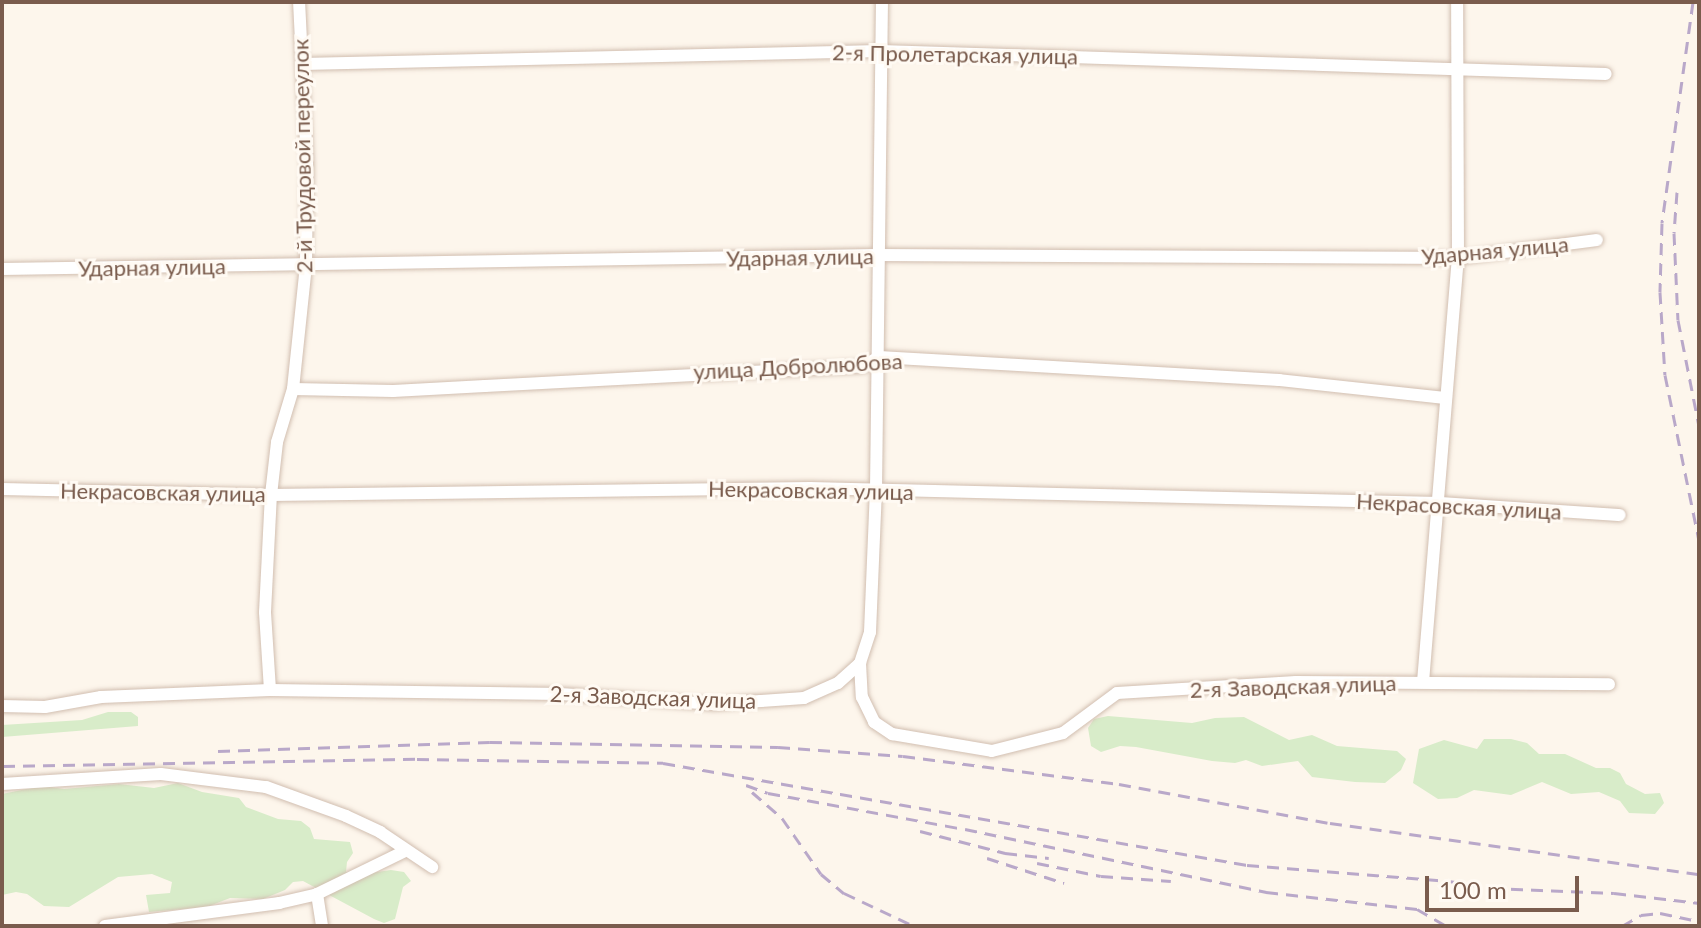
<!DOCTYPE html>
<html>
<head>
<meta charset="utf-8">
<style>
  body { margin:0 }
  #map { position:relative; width:1701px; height:928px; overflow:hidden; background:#fdf6ec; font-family:Lato,sans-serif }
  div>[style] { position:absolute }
  .green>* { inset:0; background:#d8ecc9 }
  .roads { filter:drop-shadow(0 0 2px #d1beb0) drop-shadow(0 0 2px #d1beb0) }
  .street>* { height:12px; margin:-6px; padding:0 6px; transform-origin:6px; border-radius:6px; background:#fff }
  .rail>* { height:3px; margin-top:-1.5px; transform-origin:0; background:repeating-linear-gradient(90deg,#b9a8c9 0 12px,transparent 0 20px) }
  span { translate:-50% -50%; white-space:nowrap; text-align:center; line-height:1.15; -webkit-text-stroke:6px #fffaf3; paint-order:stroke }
  .street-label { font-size:22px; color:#7a5c4d }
  .frame { position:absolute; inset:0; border:4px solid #7a5c4d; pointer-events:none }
  .scale { position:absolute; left:1425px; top:876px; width:154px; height:36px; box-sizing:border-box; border:4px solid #7a5c4d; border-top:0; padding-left:10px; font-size:24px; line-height:28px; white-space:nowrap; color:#7a5c4d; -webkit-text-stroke:6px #fffaf3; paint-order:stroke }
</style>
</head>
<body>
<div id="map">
  <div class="green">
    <div style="clip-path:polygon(108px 712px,131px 712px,138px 717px,138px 726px,2px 737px,2px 725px,82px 720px)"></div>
    <div style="clip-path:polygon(1108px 716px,1192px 723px,1215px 718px,1244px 717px,1289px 740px,1312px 735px,1337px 746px,1397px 751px,1406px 759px,1401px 770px,1385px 783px,1355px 782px,1312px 777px,1298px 761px,1262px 766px,1246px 760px,1235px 763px,1212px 761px,1136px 747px,1120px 746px,1101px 752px,1091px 746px,1088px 728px,1094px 719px)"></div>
    <div style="clip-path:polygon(1484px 739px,1511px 739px,1527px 743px,1539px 754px,1565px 754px,1596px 768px,1610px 768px,1620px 773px,1626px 784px,1645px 794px,1660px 793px,1664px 803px,1655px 814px,1629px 813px,1620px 801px,1599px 792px,1571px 794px,1542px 782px,1511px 795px,1474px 790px,1457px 798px,1438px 799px,1413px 783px,1419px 749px,1444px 740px,1477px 749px)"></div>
    <div style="clip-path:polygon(178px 783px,202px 792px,239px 798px,246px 807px,278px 819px,301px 821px,310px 828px,314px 839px,350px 842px,353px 853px,347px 862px,346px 872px,357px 875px,391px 870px,404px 872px,411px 881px,403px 887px,395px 919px,384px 923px,374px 919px,303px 881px,293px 882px,285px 890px,263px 899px,230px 898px,207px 907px,160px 911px,149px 912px,146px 895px,170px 893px,172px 882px,152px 874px,118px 877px,69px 907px,44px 906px,27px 894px,16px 892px,2px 895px,2px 794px,41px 786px,64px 789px,119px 784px,154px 788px)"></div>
  </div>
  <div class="roads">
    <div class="street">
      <div style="left:302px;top:64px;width:578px;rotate:-1.29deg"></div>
      <div style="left:880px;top:51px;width:726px;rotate:1.81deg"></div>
      <div style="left:2px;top:269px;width:875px;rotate:-0.92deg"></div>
      <div style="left:877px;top:255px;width:581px;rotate:0.3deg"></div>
      <div style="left:1458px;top:258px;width:140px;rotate:-7.4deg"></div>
      <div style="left:293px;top:389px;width:100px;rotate:1.1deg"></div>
      <div style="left:393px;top:391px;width:92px;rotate:-3.1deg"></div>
      <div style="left:485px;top:386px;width:379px;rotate:-3deg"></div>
      <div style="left:863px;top:366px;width:18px;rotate:-29deg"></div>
      <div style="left:879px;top:357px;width:401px;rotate:3.3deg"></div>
      <div style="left:1279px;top:380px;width:168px;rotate:6.2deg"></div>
      <div style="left:2px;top:489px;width:269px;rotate:1.3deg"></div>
      <div style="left:271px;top:495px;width:539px;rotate:-0.74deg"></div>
      <div style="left:810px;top:488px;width:629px;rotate:1.37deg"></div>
      <div style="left:1439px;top:503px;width:181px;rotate:3.8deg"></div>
      <div style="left:860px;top:663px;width:33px;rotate:-72deg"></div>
      <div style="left:870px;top:632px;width:142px;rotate:-87.6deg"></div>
      <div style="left:876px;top:490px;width:488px;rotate:-89.3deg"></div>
      <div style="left:1423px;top:682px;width:425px;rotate:-85.3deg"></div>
      <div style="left:1458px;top:258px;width:256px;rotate:-90.2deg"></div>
      <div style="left:270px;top:690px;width:78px;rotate:-93.7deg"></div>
      <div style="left:265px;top:612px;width:117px;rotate:-87.1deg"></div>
      <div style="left:271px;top:495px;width:53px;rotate:-83.5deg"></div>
      <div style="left:277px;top:442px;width:55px;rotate:-73.2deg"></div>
      <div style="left:293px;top:389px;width:125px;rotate:-84deg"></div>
      <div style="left:306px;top:265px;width:101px;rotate:-89.4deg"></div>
      <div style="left:307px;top:164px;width:162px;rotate:-92.8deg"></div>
      <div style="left:2px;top:706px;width:43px;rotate:1.3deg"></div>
      <div style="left:45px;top:707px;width:57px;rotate:-10.1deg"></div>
      <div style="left:101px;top:697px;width:169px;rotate:-2.4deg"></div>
      <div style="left:270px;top:690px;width:290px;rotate:0.8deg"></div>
      <div style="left:560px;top:694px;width:153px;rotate:3.7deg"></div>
      <div style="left:713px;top:704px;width:48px;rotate:-3.6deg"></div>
      <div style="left:761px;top:701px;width:43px;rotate:-4deg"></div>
      <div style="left:804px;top:698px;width:37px;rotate:-24deg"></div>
      <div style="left:838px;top:683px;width:30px;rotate:-42deg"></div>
      <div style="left:860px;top:663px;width:34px;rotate:87deg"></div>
      <div style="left:862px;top:697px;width:28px;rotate:64deg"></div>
      <div style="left:874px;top:722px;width:22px;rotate:34deg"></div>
      <div style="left:892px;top:734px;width:101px;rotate:9.6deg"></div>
      <div style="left:992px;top:751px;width:73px;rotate:-14.2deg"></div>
      <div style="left:1063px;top:733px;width:67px;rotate:-36.5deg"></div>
      <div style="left:1117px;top:693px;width:179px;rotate:-3.5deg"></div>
      <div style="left:1296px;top:682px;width:313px;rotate:0.4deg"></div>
      <div style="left:2px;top:784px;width:159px;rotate:-3.6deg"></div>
      <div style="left:161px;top:774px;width:106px;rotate:7.1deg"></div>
      <div style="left:266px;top:787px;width:85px;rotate:19.9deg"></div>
      <div style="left:346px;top:816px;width:38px;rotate:25deg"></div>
      <div style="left:380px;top:832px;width:63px;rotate:33.9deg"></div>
      <div style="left:317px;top:894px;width:32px;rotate:81deg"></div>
      <div style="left:105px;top:926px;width:176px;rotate:-7.5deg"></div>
      <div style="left:279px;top:903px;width:39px;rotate:-13deg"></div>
      <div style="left:317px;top:894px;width:98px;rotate:-26deg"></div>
    </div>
  </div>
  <div class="rail">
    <div style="left:1693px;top:2px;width:223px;rotate:98deg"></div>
    <div style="left:1662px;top:223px;width:69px;rotate:91.7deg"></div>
    <div style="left:1660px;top:292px;width:83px;rotate:86.6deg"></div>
    <div style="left:1665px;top:375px;width:168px;rotate:78.4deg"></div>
    <div style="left:1677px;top:192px;width:41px;rotate:94.2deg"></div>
    <div style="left:1674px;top:233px;width:87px;rotate:87.4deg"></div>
    <div style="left:1678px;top:320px;width:108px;rotate:78.8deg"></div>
    <div style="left:218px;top:751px;width:272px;rotate:-1.9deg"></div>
    <div style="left:490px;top:742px;width:288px;rotate:1deg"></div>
    <div style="left:778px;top:747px;width:125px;rotate:4.1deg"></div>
    <div style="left:903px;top:756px;width:218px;rotate:7.4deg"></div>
    <div style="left:1119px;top:784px;width:215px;rotate:10.5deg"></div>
    <div style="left:1330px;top:823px;width:373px;rotate:7.9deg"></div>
    <div style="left:3px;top:766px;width:414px;rotate:-1deg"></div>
    <div style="left:417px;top:759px;width:246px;rotate:0.9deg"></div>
    <div style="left:663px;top:763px;width:593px;rotate:9.91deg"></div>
    <div style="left:1247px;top:865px;width:203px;rotate:4.5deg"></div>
    <div style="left:1449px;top:881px;width:43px;rotate:9.5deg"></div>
    <div style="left:1491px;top:888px;width:123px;rotate:2.3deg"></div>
    <div style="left:1614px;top:893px;width:86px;rotate:6.7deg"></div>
    <div style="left:746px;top:785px;width:23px;rotate:20deg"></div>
    <div style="left:768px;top:793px;width:200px;rotate:10.4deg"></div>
    <div style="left:965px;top:829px;width:308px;rotate:11.8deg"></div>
    <div style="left:1266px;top:892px;width:152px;rotate:6.4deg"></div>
    <div style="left:1417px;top:909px;width:34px;rotate:30deg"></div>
    <div style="left:752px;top:792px;width:40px;rotate:41deg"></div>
    <div style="left:782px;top:818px;width:68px;rotate:55.1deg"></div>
    <div style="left:821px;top:874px;width:30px;rotate:40deg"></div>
    <div style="left:844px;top:893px;width:77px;rotate:25.2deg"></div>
    <div style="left:920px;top:831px;width:88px;rotate:14.5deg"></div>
    <div style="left:1005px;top:853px;width:44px;rotate:6.5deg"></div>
    <div style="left:987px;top:858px;width:81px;rotate:18deg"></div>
    <div style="left:1037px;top:863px;width:65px;rotate:11.5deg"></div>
    <div style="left:1101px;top:876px;width:70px;rotate:4.1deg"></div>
    <div style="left:1622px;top:926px;width:22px;rotate:-30deg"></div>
    <div style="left:1641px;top:915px;width:19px;rotate:-6deg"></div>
    <div style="left:1660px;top:913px;width:40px;rotate:12deg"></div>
  </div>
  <div class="street-label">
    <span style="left:955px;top:54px;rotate:1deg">2-я Пролетарская улица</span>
    <span style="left:302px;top:156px;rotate:-91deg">2-й Трудовой переулок</span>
    <span style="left:1495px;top:250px;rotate:-5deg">Ударная улица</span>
    <span style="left:800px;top:257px;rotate:-1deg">Ударная улица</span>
    <span style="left:152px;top:267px;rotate:-1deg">Ударная улица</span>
    <span style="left:798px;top:366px;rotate:-3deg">улица Добролюбова</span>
    <span style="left:811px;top:490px;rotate:1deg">Некрасовская улица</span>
    <span style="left:163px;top:492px;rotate:1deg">Некрасовская улица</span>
    <span style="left:1459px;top:506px;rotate:3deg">Некрасовская улица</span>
    <span style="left:1293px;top:686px;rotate:-2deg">2-я Заводская улица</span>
    <span style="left:653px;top:697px;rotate:2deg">2-я Заводская улица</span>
  </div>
  <div class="frame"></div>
  <div class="scale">100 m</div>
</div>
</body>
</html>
